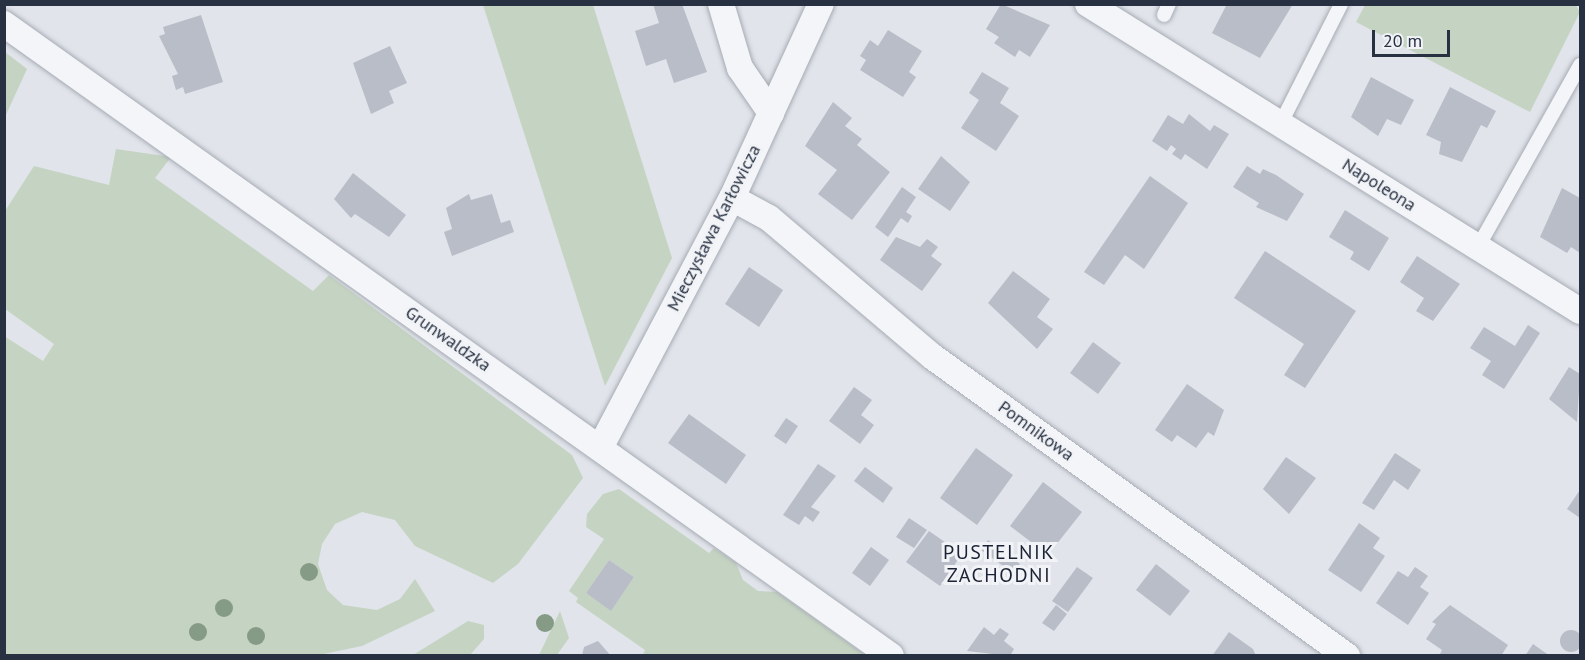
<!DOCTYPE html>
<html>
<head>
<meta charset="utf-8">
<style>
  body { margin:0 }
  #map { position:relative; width:1585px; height:660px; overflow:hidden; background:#e1e4ea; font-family:"PT Sans",sans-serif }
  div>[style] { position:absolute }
  .green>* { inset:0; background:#c5d4c2 }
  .building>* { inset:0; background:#b8bdc7 }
  .round { border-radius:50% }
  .roads { filter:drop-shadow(0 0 2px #a6abb4) drop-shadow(0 0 2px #a6abb4) }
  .service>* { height:14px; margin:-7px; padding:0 7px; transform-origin:7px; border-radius:7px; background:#f4f5f8 }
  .minor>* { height:26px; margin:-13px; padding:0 13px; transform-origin:13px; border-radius:13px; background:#f4f5f8 }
  .trees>* { width:18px; height:18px; margin:-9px; border-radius:50%; background:#869b86 }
  span { translate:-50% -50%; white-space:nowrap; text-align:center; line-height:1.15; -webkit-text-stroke:6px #f1f3f7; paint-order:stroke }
  .street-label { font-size:18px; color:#283142 }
  .neighbourhood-label { font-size:20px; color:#1b2233; letter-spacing:1.5px }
  .frame { position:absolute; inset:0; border:6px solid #283142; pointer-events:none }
  .scale { position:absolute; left:1372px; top:30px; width:78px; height:27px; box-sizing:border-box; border:3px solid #283142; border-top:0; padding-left:8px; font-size:18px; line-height:21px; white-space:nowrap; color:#283142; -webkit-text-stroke:4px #f1f3f7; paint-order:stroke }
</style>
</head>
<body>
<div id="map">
  <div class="green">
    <div style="clip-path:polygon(1575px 4px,1580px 12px,1530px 112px,1356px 22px,1365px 5px)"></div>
    <div style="clip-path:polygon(483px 5px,593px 5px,672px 258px,605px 386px)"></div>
    <div style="clip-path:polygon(5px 52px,27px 69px,5px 117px)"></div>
    <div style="clip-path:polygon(116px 149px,171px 157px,155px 178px,313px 291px,329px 275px,572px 455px,583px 478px,518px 564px,493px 583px,415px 546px,395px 520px,362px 512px,335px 524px,322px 544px,318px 564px,327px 590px,343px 605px,377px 610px,400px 599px,415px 579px,435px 611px,362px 646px,314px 656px,5px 655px,4px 336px,43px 361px,54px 344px,5px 309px,5px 211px,34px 166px,109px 185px)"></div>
    <div style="clip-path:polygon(evenodd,619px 489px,709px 553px,714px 548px,736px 563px,743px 580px,758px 591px,777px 592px,865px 655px,643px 655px,645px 650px,576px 602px,578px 598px,569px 591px,604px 539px,586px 527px,587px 514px,603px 494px,619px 489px,609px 560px,634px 577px,611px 610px,586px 593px,609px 560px)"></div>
    <div style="clip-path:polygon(560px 611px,569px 638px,557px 655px,539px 655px)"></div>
    <div style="clip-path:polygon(468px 621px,484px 625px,484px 639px,470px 655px,413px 655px)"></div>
  </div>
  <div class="building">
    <div style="clip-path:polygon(653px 4px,682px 4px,707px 72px,674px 83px,666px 59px,646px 66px,635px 31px,659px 23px)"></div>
    <div style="clip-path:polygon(1001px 4px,1050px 25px,1030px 57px,1019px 50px,1015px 57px,994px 43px,999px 37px,986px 29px)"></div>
    <div style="clip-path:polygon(1227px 4px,1293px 4px,1260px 58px,1212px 33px)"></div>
    <div style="clip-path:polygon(201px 15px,223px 82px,185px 94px,183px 87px,176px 90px,172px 76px,178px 74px,159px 36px,165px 34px,163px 27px)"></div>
    <div style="clip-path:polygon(888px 30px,922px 51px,909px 72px,916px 77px,903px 97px,860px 70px,866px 60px,860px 56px,870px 40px,878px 46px)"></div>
    <div style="clip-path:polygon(390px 46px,407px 83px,389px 91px,394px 103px,371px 114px,353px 63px)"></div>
    <div style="clip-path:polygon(982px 72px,1009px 88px,1000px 103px,1019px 116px,996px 151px,961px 128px,979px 100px,969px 93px)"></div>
    <div style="clip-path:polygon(1371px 77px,1414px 100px,1401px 125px,1387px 119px,1378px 136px,1351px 117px)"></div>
    <div style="clip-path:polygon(1450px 87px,1496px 111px,1487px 128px,1481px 125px,1462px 162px,1439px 154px,1441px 142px,1426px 135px)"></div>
    <div style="clip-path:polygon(833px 102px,852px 118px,845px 126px,862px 139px,857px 145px,890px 172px,852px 220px,818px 194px,837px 170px,805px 146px)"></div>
    <div style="clip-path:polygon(1189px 114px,1210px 131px,1214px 125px,1229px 134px,1207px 169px,1185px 154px,1181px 160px,1172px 154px,1176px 149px,1171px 145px,1167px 151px,1152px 141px,1168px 115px,1183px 124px)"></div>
    <div style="clip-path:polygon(941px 156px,970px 182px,950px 211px,918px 189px)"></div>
    <div style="clip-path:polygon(1247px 166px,1260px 174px,1263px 169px,1276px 175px,1304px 194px,1287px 221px,1256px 207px,1259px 203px,1233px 187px)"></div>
    <div style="clip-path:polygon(353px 173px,406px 215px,389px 237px,355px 214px,351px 218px,334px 199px)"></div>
    <div style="clip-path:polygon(1150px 176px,1188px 203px,1144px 269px,1125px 255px,1104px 285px,1084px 272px)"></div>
    <div style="clip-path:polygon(902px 187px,916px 197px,906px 212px,912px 216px,908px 223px,901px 218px,888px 237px,875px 227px)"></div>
    <div style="clip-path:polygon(1562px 188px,1580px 198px,1580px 253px,1571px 247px,1567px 253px,1540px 237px)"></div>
    <div style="clip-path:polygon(469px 194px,471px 200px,492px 194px,501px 223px,510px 220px,514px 232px,452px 256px,444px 232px,452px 229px,446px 208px)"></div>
    <div style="clip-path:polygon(1345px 210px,1389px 238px,1369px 271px,1350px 259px,1354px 252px,1329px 237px)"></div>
    <div style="clip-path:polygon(896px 237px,920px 247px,927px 239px,938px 247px,931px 256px,942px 264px,922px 291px,880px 260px)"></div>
    <div style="clip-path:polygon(1265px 251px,1356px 311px,1305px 388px,1284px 375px,1304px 344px,1234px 298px)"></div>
    <div style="clip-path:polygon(1417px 256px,1460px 284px,1433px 321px,1416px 311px,1424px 298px,1400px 282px)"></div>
    <div style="clip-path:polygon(749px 267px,783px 290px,759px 327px,725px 304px)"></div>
    <div style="clip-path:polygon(1013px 271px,1050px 299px,1037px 317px,1053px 329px,1037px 349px,988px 303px)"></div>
    <div style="clip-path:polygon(1528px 325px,1540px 333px,1504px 389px,1482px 375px,1491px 361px,1470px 348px,1484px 327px,1515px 346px)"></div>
    <div style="clip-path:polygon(1093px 342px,1121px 363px,1098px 394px,1070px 373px)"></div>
    <div style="clip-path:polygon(1569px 367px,1580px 374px,1577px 422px,1549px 399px)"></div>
    <div style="clip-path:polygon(1187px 384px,1224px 410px,1214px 436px,1208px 432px,1196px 448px,1177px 435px,1172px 442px,1155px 430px)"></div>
    <div style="clip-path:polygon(854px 387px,872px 400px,861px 415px,874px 425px,860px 444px,829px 421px)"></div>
    <div style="clip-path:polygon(689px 414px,746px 455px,726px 484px,668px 443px)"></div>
    <div style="clip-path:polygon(786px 418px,798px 426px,786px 444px,774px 436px)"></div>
    <div style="clip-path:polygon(976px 448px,1013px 475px,977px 525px,940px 498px)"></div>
    <div style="clip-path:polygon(1395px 453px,1421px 470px,1408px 490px,1394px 480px,1374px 510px,1362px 503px)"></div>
    <div style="clip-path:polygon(1286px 457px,1316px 478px,1289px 514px,1263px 489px)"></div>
    <div style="clip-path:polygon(818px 464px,836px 476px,811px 507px,820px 512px,813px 522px,805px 516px,799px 525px,783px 515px)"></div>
    <div style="clip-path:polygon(865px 467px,893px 488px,883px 503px,854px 481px)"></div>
    <div style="clip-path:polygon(1043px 482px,1082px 512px,1048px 555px,1010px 526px)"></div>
    <div style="clip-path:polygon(1580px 490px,1580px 518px,1567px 509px)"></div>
    <div style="clip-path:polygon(909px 518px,927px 530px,914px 548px,896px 537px)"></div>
    <div style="clip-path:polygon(1359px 523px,1380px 538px,1373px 548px,1385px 556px,1361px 592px,1328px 570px)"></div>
    <div style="clip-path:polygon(929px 531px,962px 554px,940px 586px,906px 562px)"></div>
    <div style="clip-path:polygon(988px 540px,1020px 564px,1013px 573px,981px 550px)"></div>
    <div style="clip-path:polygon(871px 547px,889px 560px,870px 586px,852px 573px)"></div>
    <div style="clip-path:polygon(609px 560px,634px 577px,611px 611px,586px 593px)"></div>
    <div style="clip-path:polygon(1156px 564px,1190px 591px,1170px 616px,1136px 590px)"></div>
    <div style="clip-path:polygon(1077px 567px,1093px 578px,1068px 612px,1052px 601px)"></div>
    <div style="clip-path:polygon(1415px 567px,1428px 576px,1420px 587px,1429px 593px,1408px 625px,1376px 603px,1398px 571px,1408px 577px)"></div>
    <div style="clip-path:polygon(1056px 605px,1067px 614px,1054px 631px,1042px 623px)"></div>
    <div style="clip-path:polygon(1450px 605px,1508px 645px,1501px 656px,1439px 656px,1442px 650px,1426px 639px,1436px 624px,1432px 622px)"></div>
    <div style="clip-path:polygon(984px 627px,994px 635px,1000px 628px,1009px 634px,1004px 641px,1014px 649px,1010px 656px,967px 651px)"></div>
    <div class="round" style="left:1560px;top:630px;width:22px;height:22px"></div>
    <div style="clip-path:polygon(1229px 632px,1253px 649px,1256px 656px,1212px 656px)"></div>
    <div style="clip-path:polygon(598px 641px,611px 656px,582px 656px,584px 647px)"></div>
    <div style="clip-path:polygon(1533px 644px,1550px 656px,1525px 656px)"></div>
  </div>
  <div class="roads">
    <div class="service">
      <div style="left:1164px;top:15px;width:12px;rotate:-66deg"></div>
      <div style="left:1281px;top:123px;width:133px;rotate:-63.2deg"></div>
      <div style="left:1478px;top:247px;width:209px;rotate:-60.7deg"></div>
    </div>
    <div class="minor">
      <div style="left:721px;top:4px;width:67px;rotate:73.5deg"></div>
      <div style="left:740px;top:68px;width:55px;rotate:55.4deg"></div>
      <div style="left:1088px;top:4px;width:580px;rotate:31.96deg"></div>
      <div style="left:4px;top:24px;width:1089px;rotate:35.47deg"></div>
      <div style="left:732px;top:198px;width:42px;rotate:28.4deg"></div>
      <div style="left:769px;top:218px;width:215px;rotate:40.3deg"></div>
      <div style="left:933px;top:357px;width:511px;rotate:35.84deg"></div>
      <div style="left:600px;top:448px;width:283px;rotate:-62.2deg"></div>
      <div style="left:732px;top:198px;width:213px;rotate:-65.4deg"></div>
    </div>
  </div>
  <div class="trees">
    <div style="left:309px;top:572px"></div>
    <div style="left:224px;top:608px"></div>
    <div style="left:545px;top:623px"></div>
    <div style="left:198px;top:632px"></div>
    <div style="left:256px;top:636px"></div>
  </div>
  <div class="street-label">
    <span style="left:1379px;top:185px;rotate:32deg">Napoleona</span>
    <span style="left:714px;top:228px;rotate:-63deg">Mieczysława Karłowicza</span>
    <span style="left:448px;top:339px;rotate:35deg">Grunwaldzka</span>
    <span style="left:1036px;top:431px;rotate:36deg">Pomnikowa</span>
  </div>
  <div class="neighbourhood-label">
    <span style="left:999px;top:564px">PUSTELNIK<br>ZACHODNI</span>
  </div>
  <div class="frame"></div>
  <div class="scale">20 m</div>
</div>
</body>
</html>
